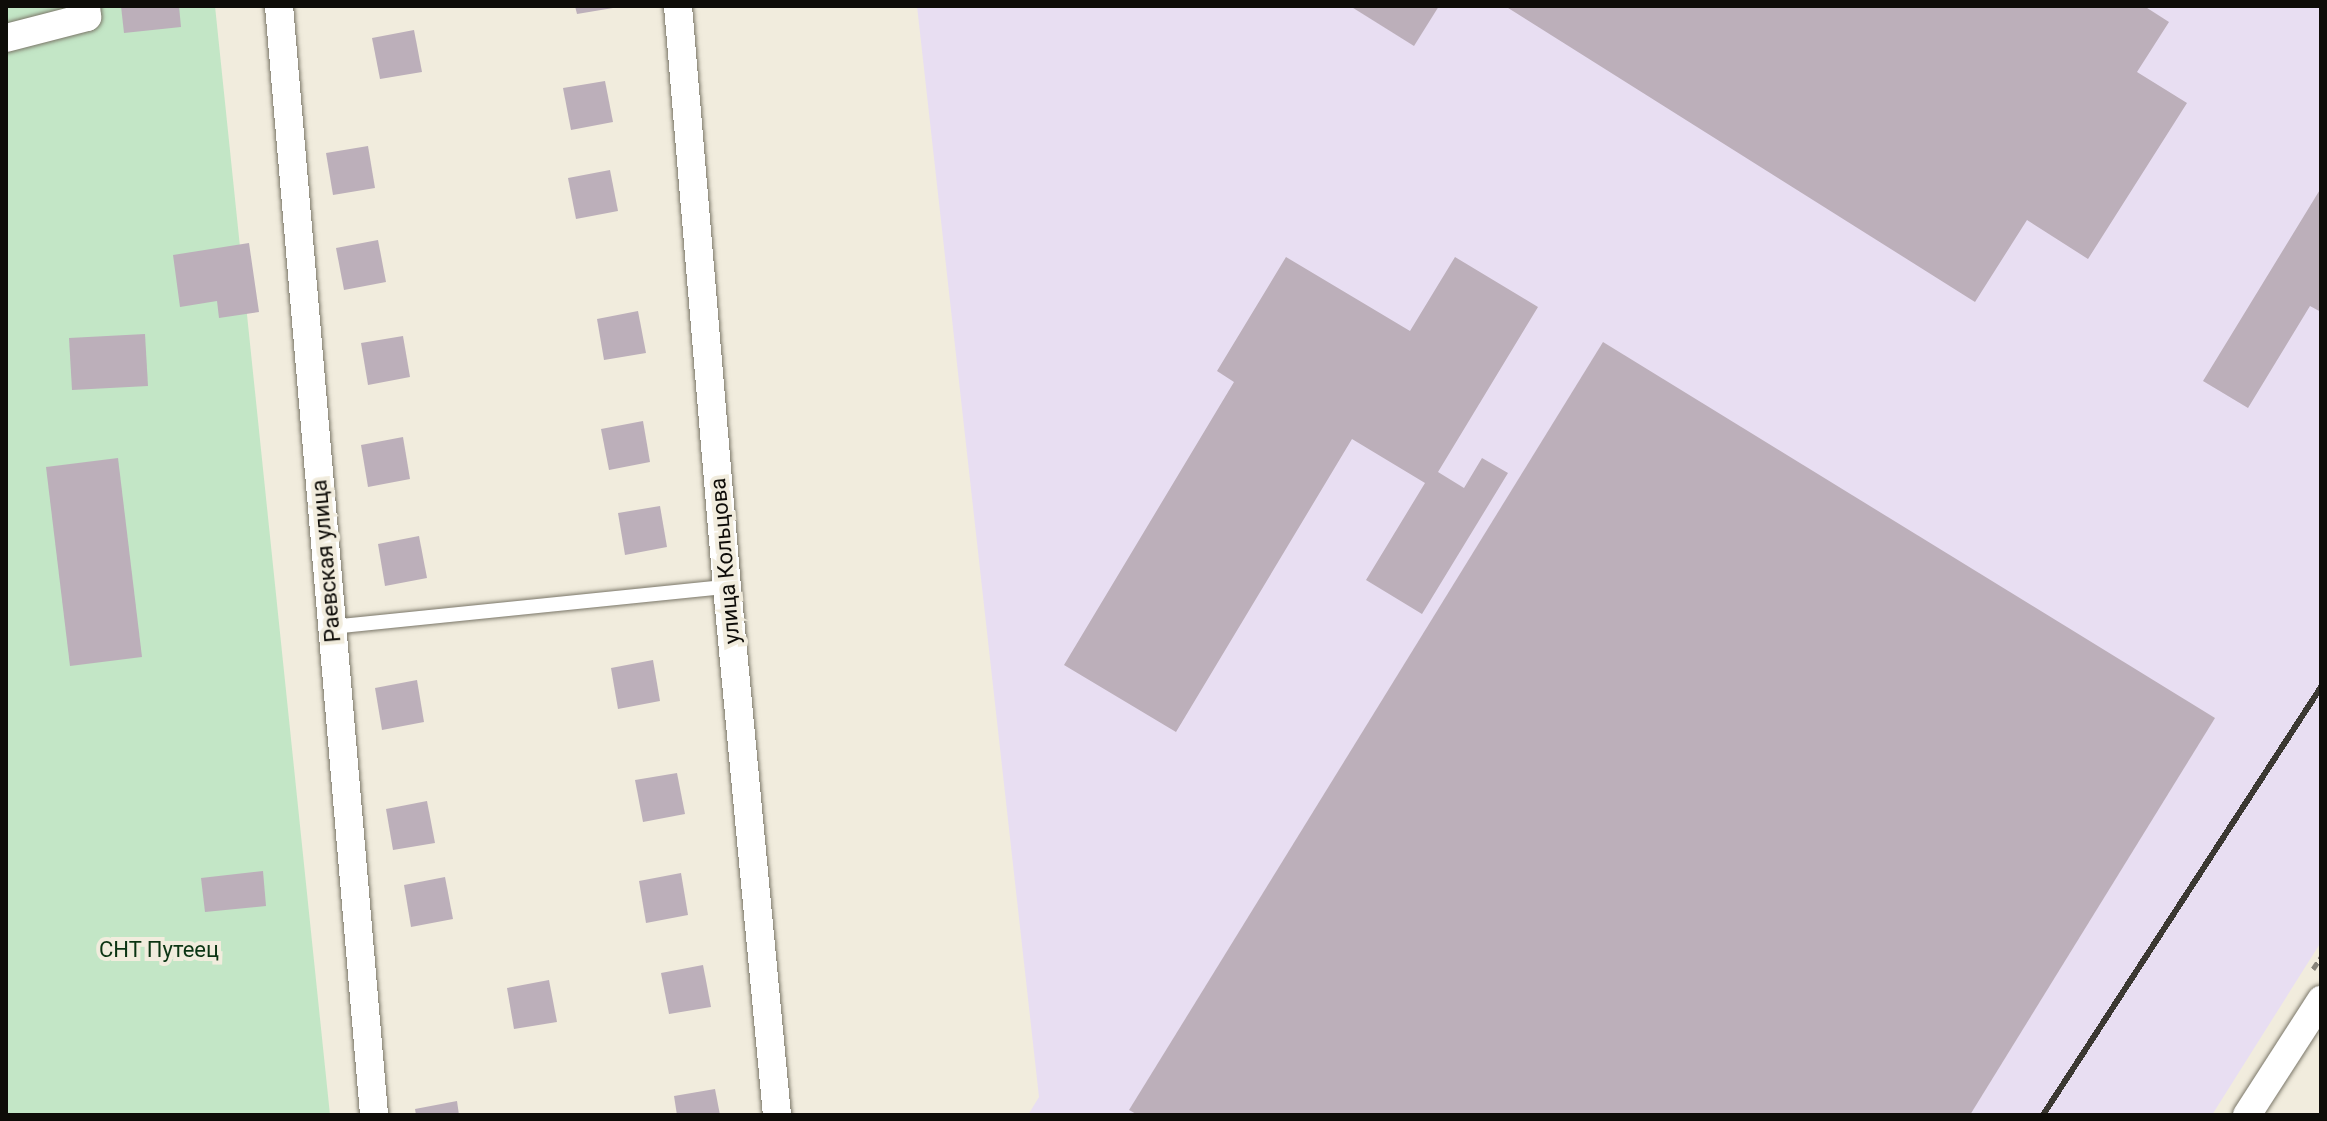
<!DOCTYPE html>
<html>
<head>
<meta charset="utf-8">
<style>
  body { margin:0 }
  #map { position:relative; width:2327px; height:1121px; overflow:hidden; background:#f1ecdd; font-family:Roboto,sans-serif }
  div>[style] { position:absolute }
  .industrial>* { inset:0; background:#e8def2 }
  .green>* { inset:0; background:#c3e6c6 }
  .building>* { inset:0; background:#bcafba }
  .path>* { height:5px; margin-top:-2.5px; transform-origin:0; background:repeating-linear-gradient(90deg,#87847a 0 8px,transparent 0 12px) }
  .roads { filter:drop-shadow(0 0 2px #7a7668) drop-shadow(0 0 2px #7a7668) }
  .lane>* { height:14px; margin:-7px; padding:0 7px; transform-origin:7px; border-radius:7px; background:#fff }
  .street>* { height:28px; margin:-14px; padding:0 14px; transform-origin:14px; border-radius:14px; background:#fff }
  .rail>* { height:6px; margin:-3px; padding:0 3px; transform-origin:3px; border-radius:3px; background:#3b3832 }
  span { translate:-50% -50%; white-space:nowrap; text-align:center; line-height:1.15; -webkit-text-stroke:8px #f1ecdd; paint-order:stroke }
  .street-label { font-size:22px; color:#0e0c08 }
  .park-label { font-size:22px; color:#0b3413 }
  .frame { position:absolute; inset:0; border:8px solid #0e0c08; pointer-events:none }
</style>
</head>
<body>
<div id="map">
  <div class="industrial">
    <div style="clip-path:polygon(917px 6px,2321px 6px,2321px 942px,2212px 1115px,1028px 1115px,1039px 1097px)"></div>
  </div>
  <div class="green">
    <div style="clip-path:polygon(6px 6px,215px 6px,330px 1115px,6px 1115px)"></div>
  </div>
  <div class="building">
    <div style="clip-path:polygon(121px 6px,179px 6px,181px 27px,124px 33px)"></div>
    <div style="clip-path:polygon(575px 6px,613px 6px,613px 8px,577px 14px)"></div>
    <div style="clip-path:polygon(1350px 6px,1439px 6px,1414px 46px)"></div>
    <div style="clip-path:polygon(1505px 6px,2144px 6px,2169px 22px,2137px 72px,2187px 103px,2088px 259px,2027px 220px,1975px 302px)"></div>
    <div style="clip-path:polygon(414px 30px,422px 72px,380px 79px,372px 38px)"></div>
    <div style="clip-path:polygon(605px 81px,613px 122px,571px 130px,563px 88px)"></div>
    <div style="clip-path:polygon(368px 146px,375px 188px,333px 195px,326px 153px)"></div>
    <div style="clip-path:polygon(610px 170px,618px 211px,576px 219px,568px 178px)"></div>
    <div style="clip-path:polygon(2321px 188px,2321px 312px,2310px 306px,2248px 408px,2203px 381px)"></div>
    <div style="clip-path:polygon(378px 240px,386px 282px,344px 290px,336px 248px)"></div>
    <div style="clip-path:polygon(249px 243px,259px 312px,219px 318px,217px 301px,180px 307px,173px 255px)"></div>
    <div style="clip-path:polygon(1286px 257px,1410px 331px,1455px 257px,1538px 307px,1438px 472px,1464px 488px,1482px 458px,1508px 473px,1422px 614px,1366px 580px,1425px 483px,1352px 439px,1176px 732px,1064px 665px,1234px 382px,1217px 371px)"></div>
    <div style="clip-path:polygon(638px 311px,646px 353px,604px 360px,597px 319px)"></div>
    <div style="clip-path:polygon(145px 334px,148px 386px,72px 390px,69px 338px)"></div>
    <div style="clip-path:polygon(403px 336px,410px 377px,368px 385px,361px 343px)"></div>
    <div style="clip-path:polygon(1603px 342px,2215px 718px,1970px 1115px,1138px 1115px,1129px 1110px)"></div>
    <div style="clip-path:polygon(643px 421px,650px 462px,609px 470px,601px 429px)"></div>
    <div style="clip-path:polygon(403px 437px,410px 479px,368px 487px,361px 445px)"></div>
    <div style="clip-path:polygon(118px 458px,142px 657px,70px 666px,46px 467px)"></div>
    <div style="clip-path:polygon(660px 506px,667px 547px,625px 555px,618px 513px)"></div>
    <div style="clip-path:polygon(419px 536px,427px 578px,385px 586px,378px 544px)"></div>
    <div style="clip-path:polygon(653px 660px,660px 701px,618px 709px,611px 668px)"></div>
    <div style="clip-path:polygon(417px 680px,424px 722px,382px 730px,375px 688px)"></div>
    <div style="clip-path:polygon(677px 773px,685px 814px,643px 822px,635px 780px)"></div>
    <div style="clip-path:polygon(427px 801px,435px 843px,393px 850px,386px 809px)"></div>
    <div style="clip-path:polygon(263px 871px,266px 906px,205px 912px,201px 878px)"></div>
    <div style="clip-path:polygon(681px 873px,688px 915px,646px 923px,639px 881px)"></div>
    <div style="clip-path:polygon(445px 877px,453px 919px,411px 927px,404px 885px)"></div>
    <div style="clip-path:polygon(703px 965px,711px 1007px,669px 1014px,661px 973px)"></div>
    <div style="clip-path:polygon(549px 980px,557px 1022px,514px 1029px,507px 988px)"></div>
    <div style="clip-path:polygon(715px 1089px,720px 1115px,677px 1115px,674px 1096px)"></div>
    <div style="clip-path:polygon(457px 1101px,459px 1115px,416px 1115px,415px 1109px)"></div>
  </div>
  <div class="path">
    <div style="left:2313px;top:969px;width:14px;rotate:-56deg"></div>
  </div>
  <div class="roads">
    <div class="lane">
      <div style="left:331px;top:627px;width:398px;rotate:-5.8deg"></div>
    </div>
    <div class="street">
      <div style="left:279px;top:6px;width:1113px;rotate:85.1deg"></div>
      <div style="left:678px;top:6px;width:583px;rotate:85.18deg"></div>
      <div style="left:727px;top:587px;width:530px;rotate:84.59deg"></div>
      <div style="left:6px;top:38px;width:84px;rotate:-14.5deg"></div>
      <div style="left:87px;top:17px;width:11px;rotate:-95deg"></div>
      <div style="left:2247px;top:1115px;width:137px;rotate:-57.2deg"></div>
    </div>
  </div>
  <div class="rail">
    <div style="left:2043px;top:1115px;width:510px;rotate:-56.99deg"></div>
  </div>
  <div class="street-label">
    <span style="left:326px;top:561px;rotate:-95deg">Раевская улица</span>
    <span style="left:725px;top:561px;rotate:-95deg">улица Кольцова</span>
  </div>
  <div class="park-label">
    <span style="left:159px;top:950px">СНТ Путеец</span>
  </div>
  <div class="frame"></div>
</div>
</body>
</html>
